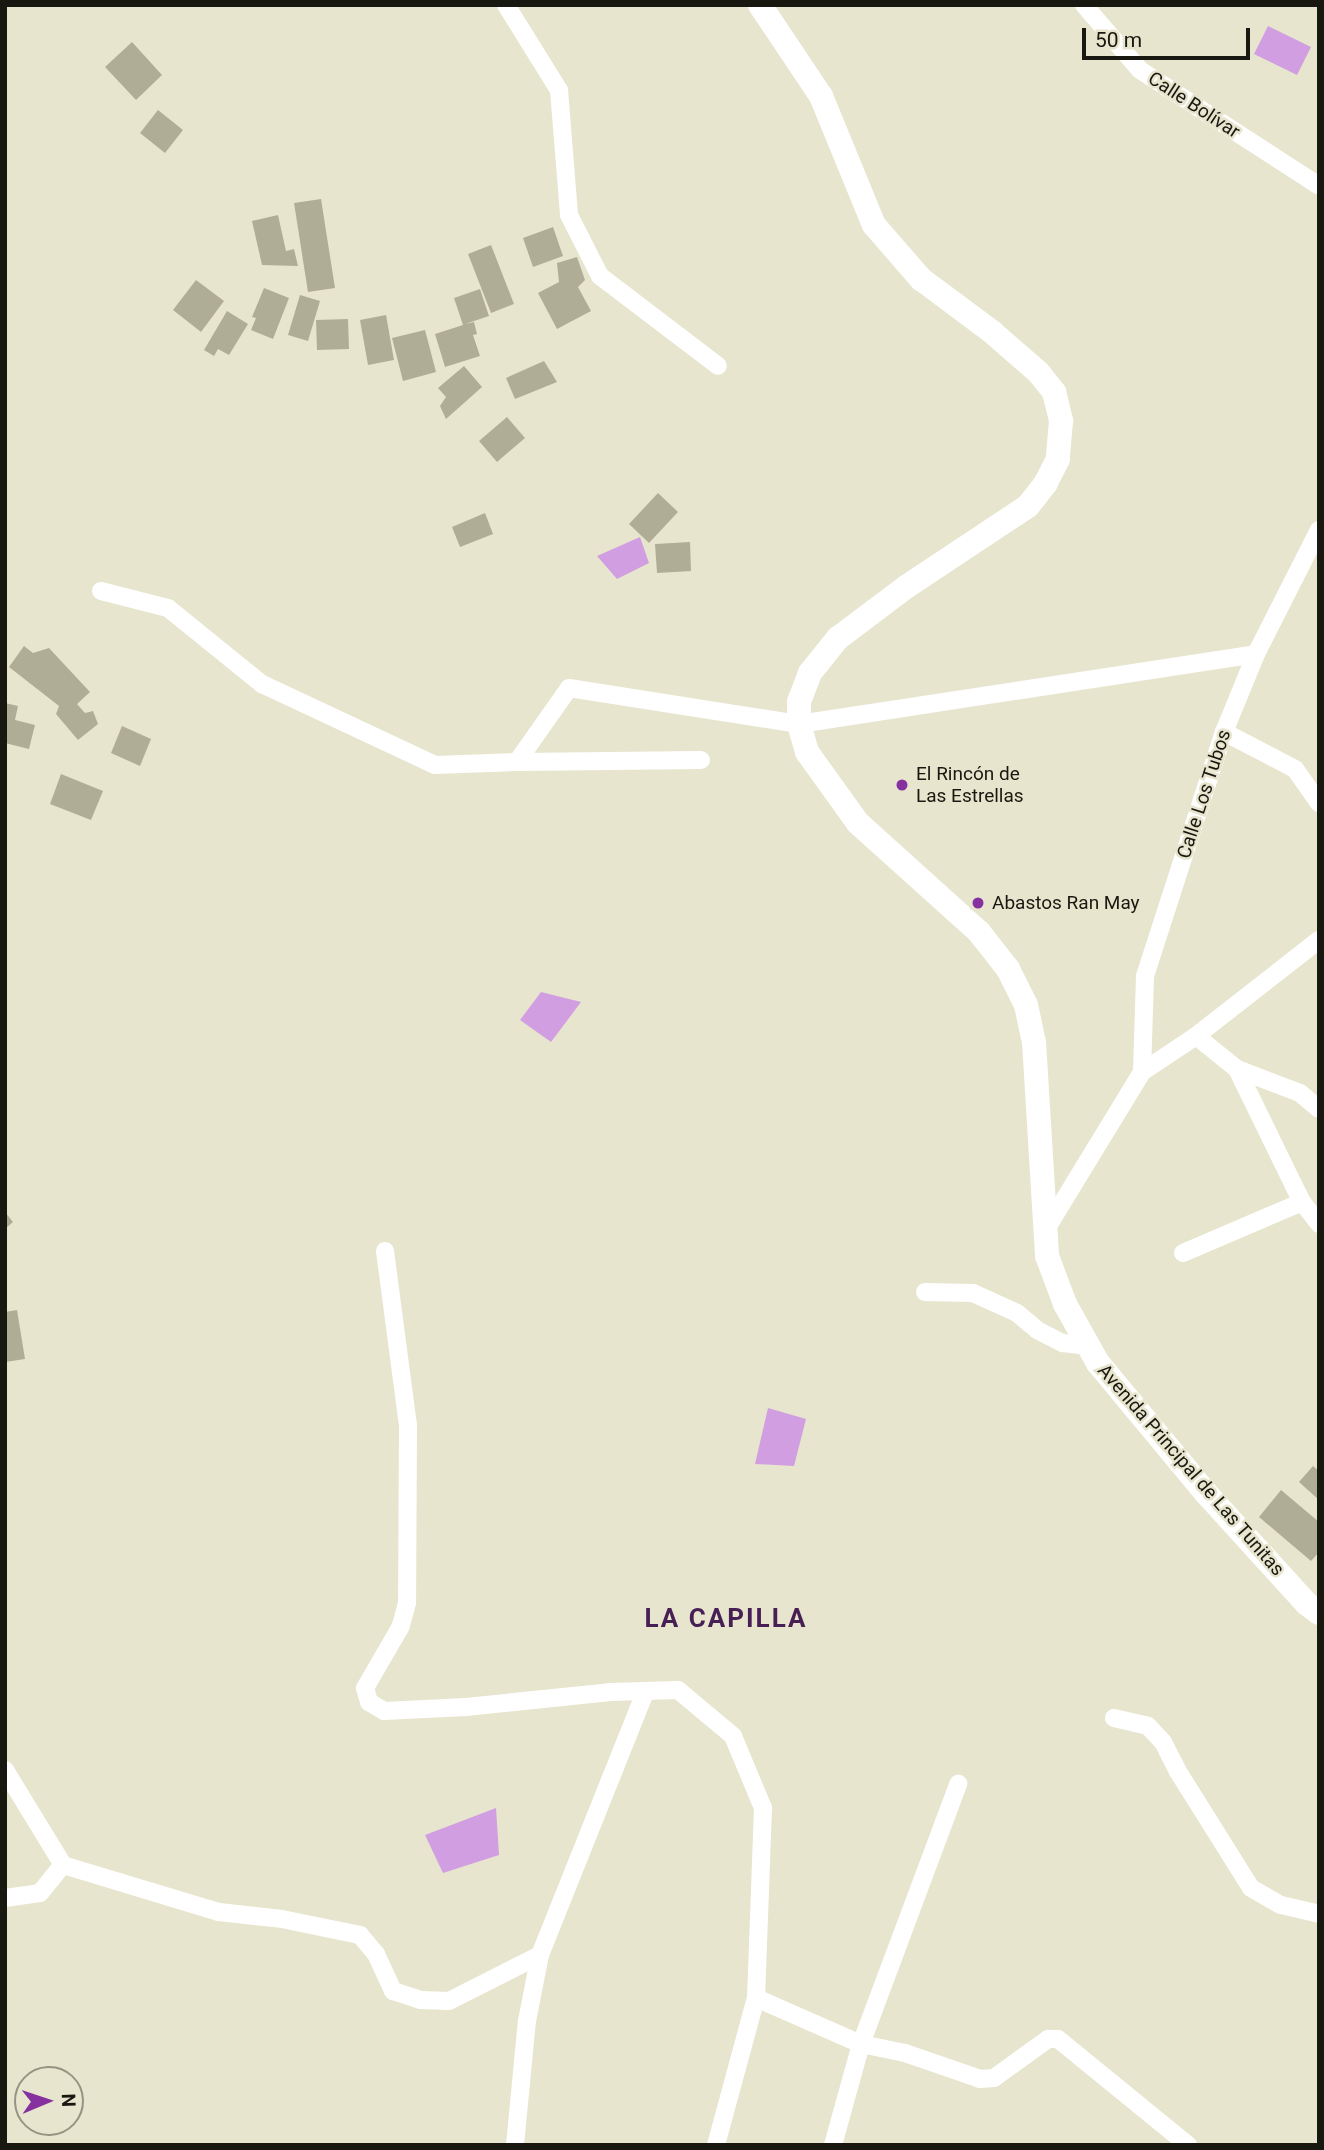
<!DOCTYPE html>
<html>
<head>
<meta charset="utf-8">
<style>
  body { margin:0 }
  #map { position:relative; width:1324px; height:2150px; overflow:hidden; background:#e8e5ce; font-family:Roboto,sans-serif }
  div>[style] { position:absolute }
  .water>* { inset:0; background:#d09ee1 }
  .building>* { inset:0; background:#b0ad97 }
  .street>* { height:18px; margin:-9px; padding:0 9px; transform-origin:9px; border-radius:9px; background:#fff }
  .secondary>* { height:24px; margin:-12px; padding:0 12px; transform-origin:12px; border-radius:12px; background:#fff }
  .dots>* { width:19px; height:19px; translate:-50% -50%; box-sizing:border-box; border:4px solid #e8e5ce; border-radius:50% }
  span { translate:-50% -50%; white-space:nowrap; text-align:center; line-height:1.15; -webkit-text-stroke:5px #e8e5ce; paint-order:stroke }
  .street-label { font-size:19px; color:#191810 }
  .poi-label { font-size:19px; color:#191810 }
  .left { translate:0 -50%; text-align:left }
  .district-label { font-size:26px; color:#471f55; font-weight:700; letter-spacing:2px }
  .frame { position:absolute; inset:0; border:7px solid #191810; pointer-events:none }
  .north { position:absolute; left:14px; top:2066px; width:70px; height:70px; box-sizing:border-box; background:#e8e5ce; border:2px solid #959382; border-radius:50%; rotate:88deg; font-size:19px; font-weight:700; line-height:28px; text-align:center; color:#191810 }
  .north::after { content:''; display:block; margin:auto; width:24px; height:32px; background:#8531a0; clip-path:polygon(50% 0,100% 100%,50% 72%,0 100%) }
  .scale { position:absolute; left:1082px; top:28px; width:168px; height:32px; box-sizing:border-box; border:4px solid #191810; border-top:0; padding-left:9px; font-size:21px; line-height:24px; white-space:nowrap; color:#191810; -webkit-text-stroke:5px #e8e5ce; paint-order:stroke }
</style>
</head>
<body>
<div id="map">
  <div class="water">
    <div style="clip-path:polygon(1268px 26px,1311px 47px,1297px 75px,1254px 54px)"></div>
    <div style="clip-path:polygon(640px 537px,649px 563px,617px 579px,597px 556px)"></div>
    <div style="clip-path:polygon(541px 992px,581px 1002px,551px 1042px,520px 1020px)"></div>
    <div style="clip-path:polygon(768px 1408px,806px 1419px,794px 1466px,755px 1464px)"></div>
    <div style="clip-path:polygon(496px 1808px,499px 1855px,443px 1873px,425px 1835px)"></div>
  </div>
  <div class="building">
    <div style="clip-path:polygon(132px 42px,162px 75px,136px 100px,105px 67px)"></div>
    <div style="clip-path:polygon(158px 110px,183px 130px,165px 153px,140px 133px)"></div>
    <div style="clip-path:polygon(321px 199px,335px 288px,308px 292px,294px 203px)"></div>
    <div style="clip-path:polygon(278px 215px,286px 251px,294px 249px,298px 266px,262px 265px,252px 221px)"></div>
    <div style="clip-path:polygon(553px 227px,563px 256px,533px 267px,523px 238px)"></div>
    <div style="clip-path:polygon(491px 245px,514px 304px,491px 313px,468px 254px)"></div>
    <div style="clip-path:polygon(577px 257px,585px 280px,578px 287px,591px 311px,557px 329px,538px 293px,559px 282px,557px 263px)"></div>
    <div style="clip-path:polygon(196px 280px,224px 301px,201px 332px,173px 310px)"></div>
    <div style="clip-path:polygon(264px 288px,289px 298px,273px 339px,251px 330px,256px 318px,252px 317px)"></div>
    <div style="clip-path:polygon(480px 289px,489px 316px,465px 324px,474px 322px,477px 334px,473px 335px,480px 356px,445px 367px,435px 334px,463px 325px,454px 298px)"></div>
    <div style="clip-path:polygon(300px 295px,320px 301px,308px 341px,288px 335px)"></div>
    <div style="clip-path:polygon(227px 311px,248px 324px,229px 355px,218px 349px,214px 356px,204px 350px)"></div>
    <div style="clip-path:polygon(386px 315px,394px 360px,368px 365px,360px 320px)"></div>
    <div style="clip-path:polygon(348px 319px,349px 349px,317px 350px,316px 320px)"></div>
    <div style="clip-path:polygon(425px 330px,436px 372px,403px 381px,392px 338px)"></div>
    <div style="clip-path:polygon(544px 361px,557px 382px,515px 399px,506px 378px)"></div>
    <div style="clip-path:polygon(464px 366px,482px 387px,446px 419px,440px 406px,446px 397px,438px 388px)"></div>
    <div style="clip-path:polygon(507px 417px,525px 438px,497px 462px,479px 441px)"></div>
    <div style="clip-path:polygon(658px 493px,678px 512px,649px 543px,629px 524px)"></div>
    <div style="clip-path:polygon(485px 513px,493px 534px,460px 547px,452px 527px)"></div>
    <div style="clip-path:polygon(690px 542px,691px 571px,657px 573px,655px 544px)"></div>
    <div style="clip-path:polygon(24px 646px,33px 653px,49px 648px,90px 692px,77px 704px,85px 713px,93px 711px,98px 724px,78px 740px,56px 714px,59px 706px,9px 667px)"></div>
    <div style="clip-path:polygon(5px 703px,18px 706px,15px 720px,35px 725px,29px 749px,5px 743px)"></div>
    <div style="clip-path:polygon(122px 726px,151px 739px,140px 766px,111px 753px)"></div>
    <div style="clip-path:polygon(61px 774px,103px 791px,91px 820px,50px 804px)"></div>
    <div style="clip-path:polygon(5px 1212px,13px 1222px,5px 1229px)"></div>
    <div style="clip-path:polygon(17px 1310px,25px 1359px,5px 1362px,5px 1312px)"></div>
    <div style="clip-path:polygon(1313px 1466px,1319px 1471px,1319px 1500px,1299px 1482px)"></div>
    <div style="clip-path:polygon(1281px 1490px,1319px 1522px,1319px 1552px,1311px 1561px,1259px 1517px)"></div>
  </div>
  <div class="street">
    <div style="left:506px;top:5px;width:100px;rotate:58.1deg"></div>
    <div style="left:559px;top:90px;width:125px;rotate:85.4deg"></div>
    <div style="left:569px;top:215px;width:68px;rotate:63.1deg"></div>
    <div style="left:600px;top:276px;width:148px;rotate:37.3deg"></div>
    <div style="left:1084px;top:5px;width:86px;rotate:49.3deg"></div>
    <div style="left:1140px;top:70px;width:213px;rotate:32.9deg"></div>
    <div style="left:101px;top:591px;width:69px;rotate:14.2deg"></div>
    <div style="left:168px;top:608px;width:121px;rotate:39deg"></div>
    <div style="left:262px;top:684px;width:191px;rotate:25.1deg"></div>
    <div style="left:435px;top:765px;width:82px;rotate:-2.1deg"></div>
    <div style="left:517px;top:762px;width:90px;rotate:-54.9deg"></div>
    <div style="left:569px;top:688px;width:233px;rotate:8.9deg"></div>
    <div style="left:799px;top:724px;width:462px;rotate:-8.7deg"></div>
    <div style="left:1224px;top:732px;width:80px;rotate:27.5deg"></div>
    <div style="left:1295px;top:769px;width:42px;rotate:54.8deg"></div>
    <div style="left:517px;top:762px;width:184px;rotate:-0.6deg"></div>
    <div style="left:1196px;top:1036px;width:53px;rotate:38.8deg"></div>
    <div style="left:1237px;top:1069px;width:67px;rotate:20.9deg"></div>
    <div style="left:1300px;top:1093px;width:25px;rotate:40deg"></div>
    <div style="left:1237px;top:1069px;width:148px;rotate:64deg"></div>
    <div style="left:1302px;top:1202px;width:28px;rotate:52deg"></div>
    <div style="left:1142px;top:1072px;width:96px;rotate:-88.2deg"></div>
    <div style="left:1145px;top:976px;width:256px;rotate:-72.1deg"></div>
    <div style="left:1224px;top:732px;width:84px;rotate:-67.7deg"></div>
    <div style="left:1256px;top:654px;width:139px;rotate:-63.1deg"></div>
    <div style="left:1045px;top:1231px;width:186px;rotate:-58.6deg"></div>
    <div style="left:1142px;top:1072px;width:65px;rotate:-33.7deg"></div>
    <div style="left:1196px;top:1036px;width:156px;rotate:-38deg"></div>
    <div style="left:385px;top:1251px;width:176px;rotate:82.5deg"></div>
    <div style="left:408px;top:1425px;width:178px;rotate:90.3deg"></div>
    <div style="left:407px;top:1603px;width:24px;rotate:105deg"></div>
    <div style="left:401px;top:1626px;width:72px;rotate:120.1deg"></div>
    <div style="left:365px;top:1688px;width:15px;rotate:74deg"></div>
    <div style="left:369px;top:1702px;width:17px;rotate:31deg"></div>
    <div style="left:384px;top:1711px;width:82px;rotate:-2.8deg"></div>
    <div style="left:466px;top:1707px;width:145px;rotate:-5.9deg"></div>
    <div style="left:610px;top:1692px;width:68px;rotate:-1.7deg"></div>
    <div style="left:678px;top:1690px;width:72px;rotate:39.9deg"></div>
    <div style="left:733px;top:1736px;width:78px;rotate:67.4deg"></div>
    <div style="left:763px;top:1808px;width:190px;rotate:92.1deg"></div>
    <div style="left:756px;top:1998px;width:115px;rotate:23.7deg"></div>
    <div style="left:861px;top:2044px;width:45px;rotate:11.6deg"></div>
    <div style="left:905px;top:2053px;width:79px;rotate:19.1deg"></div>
    <div style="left:980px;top:2079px;width:14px;rotate:-4deg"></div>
    <div style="left:994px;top:2078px;width:67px;rotate:-35.8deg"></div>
    <div style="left:1048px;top:2039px;width:10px"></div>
    <div style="left:1058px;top:2039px;width:168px;rotate:39.2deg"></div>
    <div style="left:1183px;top:1253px;width:129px;rotate:-23.2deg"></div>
    <div style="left:925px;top:1292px;width:48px;rotate:1.2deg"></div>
    <div style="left:973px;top:1293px;width:48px;rotate:24.4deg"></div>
    <div style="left:1017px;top:1313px;width:26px;rotate:40deg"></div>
    <div style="left:1037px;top:1330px;width:29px;rotate:27deg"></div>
    <div style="left:1063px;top:1343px;width:26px;rotate:7deg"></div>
    <div style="left:1114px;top:1718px;width:35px;rotate:13deg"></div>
    <div style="left:1148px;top:1726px;width:22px;rotate:47deg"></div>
    <div style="left:1163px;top:1742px;width:31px;rotate:63deg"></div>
    <div style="left:1177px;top:1770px;width:139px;rotate:57.9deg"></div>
    <div style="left:1251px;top:1888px;width:34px;rotate:30deg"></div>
    <div style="left:1281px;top:1905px;width:39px;rotate:13deg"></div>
    <div style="left:5px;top:1770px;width:111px;rotate:58.6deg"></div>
    <div style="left:63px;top:1865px;width:163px;rotate:16.8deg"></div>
    <div style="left:219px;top:1912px;width:63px;rotate:6.3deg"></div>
    <div style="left:282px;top:1919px;width:80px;rotate:11.6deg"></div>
    <div style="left:360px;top:1935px;width:25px;rotate:50deg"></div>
    <div style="left:376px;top:1954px;width:41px;rotate:65.3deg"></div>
    <div style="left:393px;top:1991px;width:28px;rotate:18deg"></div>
    <div style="left:420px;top:2000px;width:29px;rotate:2deg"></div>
    <div style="left:449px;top:2001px;width:102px;rotate:-26.8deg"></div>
    <div style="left:540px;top:1955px;width:283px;rotate:-68.2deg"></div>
    <div style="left:5px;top:1898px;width:35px;rotate:-8deg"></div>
    <div style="left:40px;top:1893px;width:36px;rotate:-51deg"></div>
    <div style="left:515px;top:2145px;width:125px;rotate:-84.5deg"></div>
    <div style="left:527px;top:2021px;width:67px;rotate:-78.9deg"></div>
    <div style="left:716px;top:2145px;width:152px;rotate:-74.8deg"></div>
    <div style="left:833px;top:2145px;width:105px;rotate:-74.5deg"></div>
    <div style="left:861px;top:2044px;width:278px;rotate:-69.5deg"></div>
  </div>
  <div class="secondary">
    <div style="left:760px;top:5px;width:110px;rotate:56.2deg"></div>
    <div style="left:821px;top:96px;width:139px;rotate:67.7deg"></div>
    <div style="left:874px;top:225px;width:72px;rotate:49deg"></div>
    <div style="left:921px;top:279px;width:89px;rotate:36.7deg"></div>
    <div style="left:992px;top:332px;width:61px;rotate:41deg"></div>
    <div style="left:1038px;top:372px;width:26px;rotate:51deg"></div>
    <div style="left:1054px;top:392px;width:30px;rotate:76deg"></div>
    <div style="left:1061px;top:421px;width:38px;rotate:95deg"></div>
    <div style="left:1058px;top:459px;width:27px;rotate:117deg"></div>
    <div style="left:1046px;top:483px;width:29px;rotate:128deg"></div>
    <div style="left:1028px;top:506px;width:146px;rotate:146.4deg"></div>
    <div style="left:906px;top:587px;width:85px;rotate:143.1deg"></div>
    <div style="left:838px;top:638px;width:45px;rotate:128.7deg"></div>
    <div style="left:810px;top:673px;width:31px;rotate:111deg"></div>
    <div style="left:799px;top:702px;width:22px;rotate:90deg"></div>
    <div style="left:799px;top:724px;width:29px;rotate:74deg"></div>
    <div style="left:807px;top:752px;width:87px;rotate:54.3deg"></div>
    <div style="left:858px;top:823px;width:163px;rotate:42deg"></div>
    <div style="left:979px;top:932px;width:47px;rotate:51.9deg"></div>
    <div style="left:1008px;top:969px;width:40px;rotate:63.4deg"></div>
    <div style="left:1026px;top:1005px;width:38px;rotate:78deg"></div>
    <div style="left:1034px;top:1042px;width:214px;rotate:86.5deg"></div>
    <div style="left:1047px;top:1256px;width:51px;rotate:69.4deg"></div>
    <div style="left:1065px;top:1304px;width:68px;rotate:60.8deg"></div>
    <div style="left:1098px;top:1363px;width:168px;rotate:50.3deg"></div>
    <div style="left:1205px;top:1492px;width:151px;rotate:47.7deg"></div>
    <div style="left:1307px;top:1604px;width:15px;rotate:37deg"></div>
  </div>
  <div class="dots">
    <div style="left:902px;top:785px;background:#8531a0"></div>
    <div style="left:978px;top:903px;background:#8531a0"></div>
  </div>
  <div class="street-label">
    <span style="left:1194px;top:105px;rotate:33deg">Calle Bolívar</span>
    <span style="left:1204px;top:794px;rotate:-72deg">Calle Los Tubos</span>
    <span style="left:1191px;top:1470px;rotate:49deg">Avenida Principal de Las Tunitas</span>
  </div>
  <div class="poi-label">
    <span class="left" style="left:916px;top:785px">El Rincón de<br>Las Estrellas</span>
    <span class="left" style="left:992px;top:903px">Abastos Ran May</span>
  </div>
  <div class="district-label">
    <span style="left:726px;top:1619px">LA CAPILLA</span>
  </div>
  <div class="frame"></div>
  <div class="north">N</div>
  <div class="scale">50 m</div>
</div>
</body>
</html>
